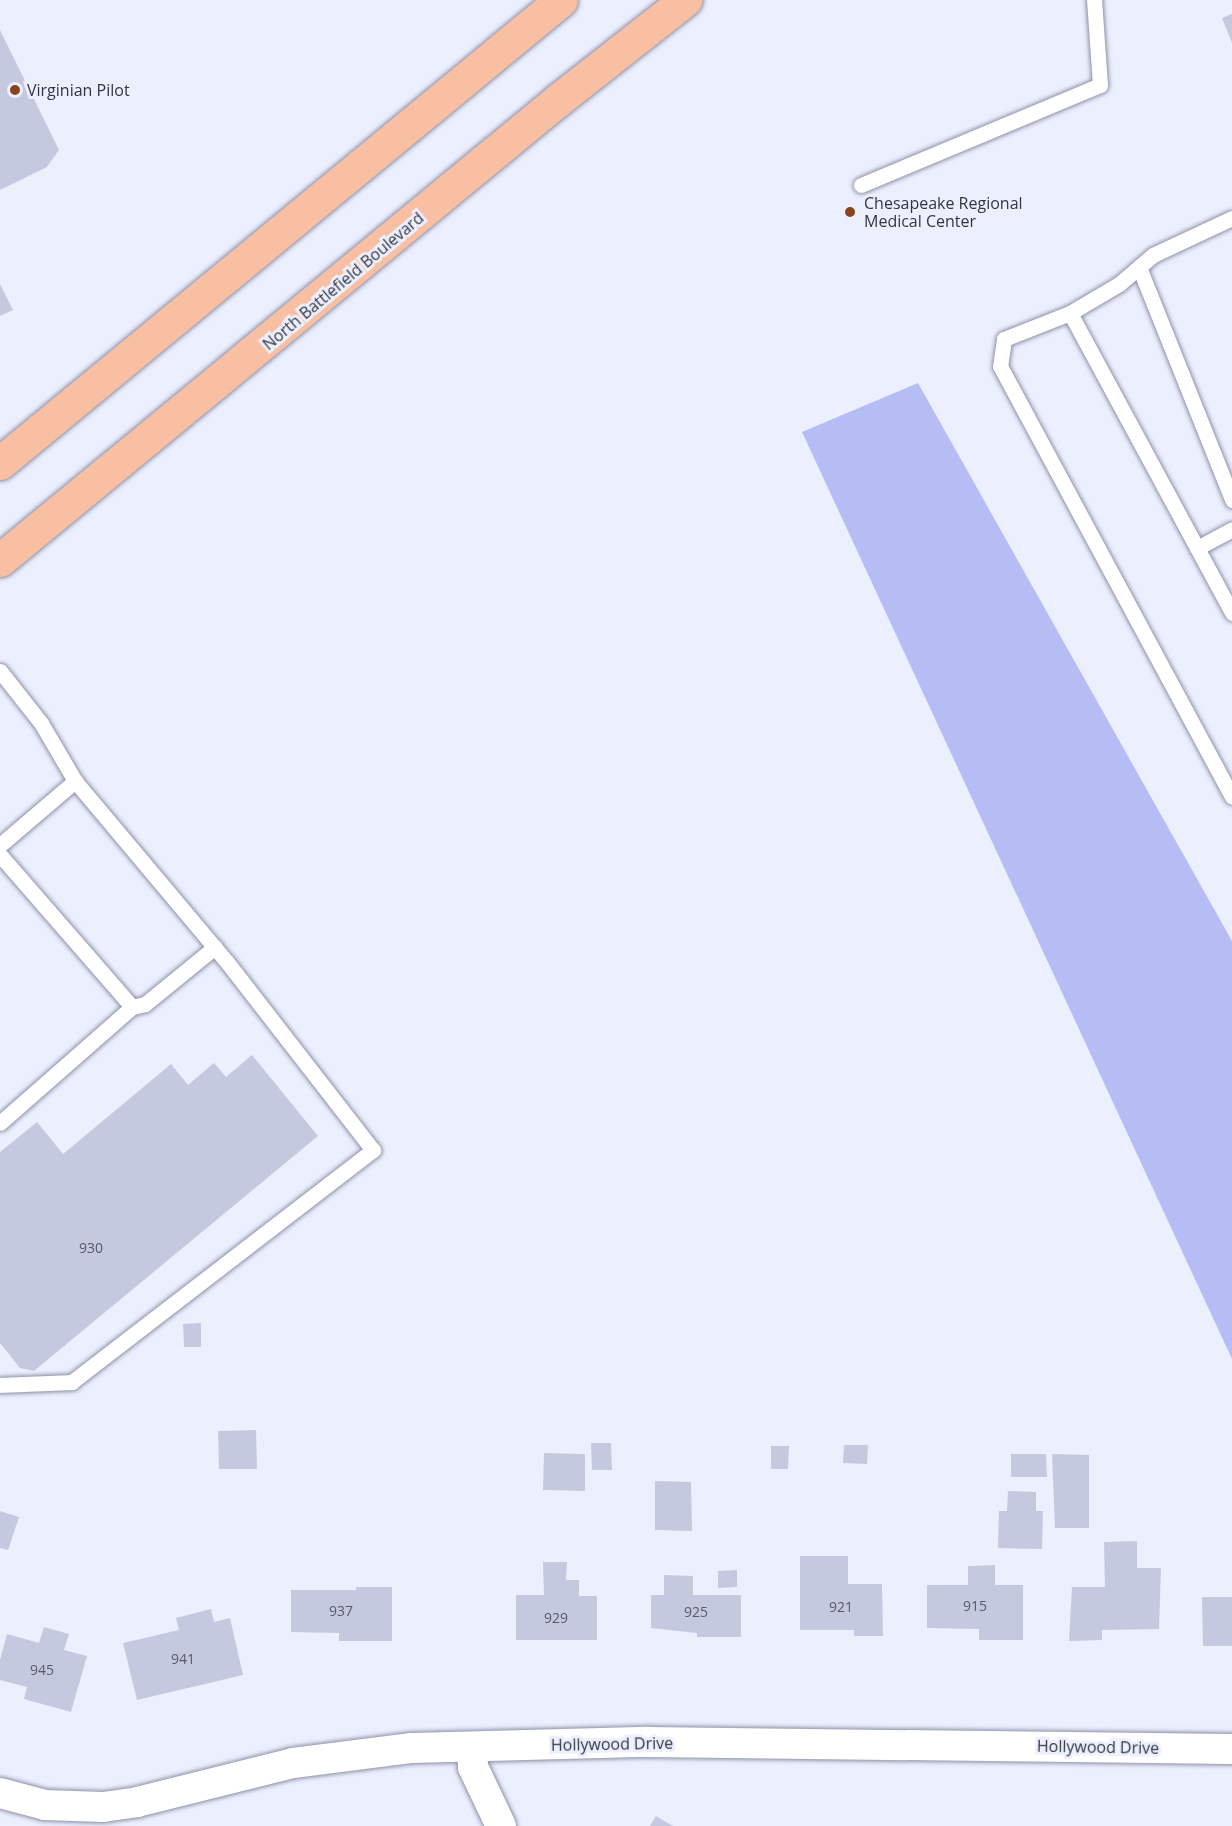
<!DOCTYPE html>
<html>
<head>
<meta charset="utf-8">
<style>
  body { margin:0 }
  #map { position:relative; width:1232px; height:1826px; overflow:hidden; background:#eceffe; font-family:"Open Sans",sans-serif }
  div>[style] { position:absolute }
  .green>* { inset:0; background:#b5bdf4 }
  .building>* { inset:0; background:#c5c9e0 }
  .roads { filter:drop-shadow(0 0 2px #8e92a8) drop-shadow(0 0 2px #8e92a8) }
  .service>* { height:15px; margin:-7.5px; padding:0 7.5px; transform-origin:7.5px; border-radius:7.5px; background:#fff }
  .minor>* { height:30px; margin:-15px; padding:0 15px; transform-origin:15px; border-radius:15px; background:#fff }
  .primary>* { height:33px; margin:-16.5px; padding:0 16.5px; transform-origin:16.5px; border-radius:16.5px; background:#f8bfa2 }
  .dots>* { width:16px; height:16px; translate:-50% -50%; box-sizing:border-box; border:3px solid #eceffe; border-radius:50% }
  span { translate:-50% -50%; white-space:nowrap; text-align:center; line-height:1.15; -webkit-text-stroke:6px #eceffe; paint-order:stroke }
  .number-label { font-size:14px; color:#585b67 }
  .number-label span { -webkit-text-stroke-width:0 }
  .poi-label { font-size:16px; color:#34363f }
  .left { translate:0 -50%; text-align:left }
  .street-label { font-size:16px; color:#34363f }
</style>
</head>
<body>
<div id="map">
  <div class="green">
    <div style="clip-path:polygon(918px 383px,1232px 941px,1232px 1359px,802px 432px)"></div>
  </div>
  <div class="building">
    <div style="clip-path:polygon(1232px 14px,1232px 43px,1222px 18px)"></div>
    <div style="clip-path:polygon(0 30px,59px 150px,47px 167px,0 190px)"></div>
    <div style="clip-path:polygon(0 284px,13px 310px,0 316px)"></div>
    <div style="clip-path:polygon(252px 1055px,318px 1136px,34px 1371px,20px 1368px,0 1343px,0 1152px,37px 1122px,63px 1154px,171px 1064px,188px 1085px,214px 1063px,226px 1077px)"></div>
    <div style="clip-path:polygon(201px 1323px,201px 1347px,184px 1347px,183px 1324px)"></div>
    <div style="clip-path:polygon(256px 1430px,257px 1469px,219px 1469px,218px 1431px)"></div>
    <div style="clip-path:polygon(591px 1443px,611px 1443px,612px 1470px,592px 1470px)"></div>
    <div style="clip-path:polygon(844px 1445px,868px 1445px,867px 1464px,843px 1463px)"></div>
    <div style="clip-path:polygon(771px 1446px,789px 1446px,788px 1469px,771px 1469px)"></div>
    <div style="clip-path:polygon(544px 1453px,585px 1454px,585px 1491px,543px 1490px)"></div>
    <div style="clip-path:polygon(1011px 1454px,1046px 1454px,1047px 1477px,1011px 1477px)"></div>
    <div style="clip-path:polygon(1052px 1454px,1089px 1455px,1089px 1528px,1055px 1528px)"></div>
    <div style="clip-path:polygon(655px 1481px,691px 1482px,692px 1531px,655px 1530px)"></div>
    <div style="clip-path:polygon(1008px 1491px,1036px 1492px,1036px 1511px,1043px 1511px,1042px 1549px,998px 1548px,999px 1511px,1007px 1511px)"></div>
    <div style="clip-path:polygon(0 1511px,19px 1517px,8px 1550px,0 1548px)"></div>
    <div style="clip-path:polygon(1137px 1541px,1137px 1568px,1161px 1568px,1159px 1629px,1102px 1630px,1102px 1640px,1069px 1641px,1072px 1587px,1105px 1587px,1104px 1542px)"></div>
    <div style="clip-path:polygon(800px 1556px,848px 1556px,848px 1584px,882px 1584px,883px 1636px,854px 1636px,854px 1630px,800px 1630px)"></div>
    <div style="clip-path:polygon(543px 1562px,567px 1562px,566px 1580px,579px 1580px,579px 1596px,597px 1596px,597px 1640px,516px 1640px,516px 1595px,544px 1595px)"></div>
    <div style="clip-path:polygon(995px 1565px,995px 1585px,1023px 1585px,1023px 1640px,979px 1640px,979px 1629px,927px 1628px,927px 1585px,968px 1585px,968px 1566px)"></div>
    <div style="clip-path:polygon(737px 1570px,737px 1587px,718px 1588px,718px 1571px)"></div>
    <div style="clip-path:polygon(664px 1575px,693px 1576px,693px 1595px,741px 1595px,741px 1637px,697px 1637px,697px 1633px,651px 1628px,651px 1595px,664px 1595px)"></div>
    <div style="clip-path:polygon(356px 1587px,392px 1587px,392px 1641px,339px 1641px,339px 1633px,291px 1632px,291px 1590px,356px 1590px)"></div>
    <div style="clip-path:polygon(1202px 1597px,1232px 1597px,1232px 1646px,1203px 1646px)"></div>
    <div style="clip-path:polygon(211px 1609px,214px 1622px,230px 1618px,243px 1675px,137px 1700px,123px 1643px,179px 1630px,176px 1618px)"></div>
    <div style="clip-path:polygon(44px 1627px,69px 1634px,64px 1650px,87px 1656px,71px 1712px,24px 1699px,27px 1687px,0 1680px,0 1660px,7px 1634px,39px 1643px)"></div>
    <div style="clip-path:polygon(656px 1816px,673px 1826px,650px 1826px)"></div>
  </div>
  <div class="roads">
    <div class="service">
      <div style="left:861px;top:185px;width:259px;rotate:-22.7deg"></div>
      <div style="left:1100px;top:85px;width:85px;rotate:-94deg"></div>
      <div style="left:1232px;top:218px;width:87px;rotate:154.9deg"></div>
      <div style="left:1153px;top:255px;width:45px;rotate:139.5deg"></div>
      <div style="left:1119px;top:284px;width:57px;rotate:149.4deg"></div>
      <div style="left:1070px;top:313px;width:341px;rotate:61.6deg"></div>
      <div style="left:1139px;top:267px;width:251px;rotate:68.2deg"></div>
      <div style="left:1070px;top:313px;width:71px;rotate:158.5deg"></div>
      <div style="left:1004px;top:339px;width:27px;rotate:98deg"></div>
      <div style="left:1000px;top:366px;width:489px;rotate:61.7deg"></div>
      <div style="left:1197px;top:548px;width:40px;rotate:-28deg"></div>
      <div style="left:0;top:671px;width:66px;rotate:51.7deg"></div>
      <div style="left:41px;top:723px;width:67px;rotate:59.6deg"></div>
      <div style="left:75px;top:781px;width:236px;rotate:50deg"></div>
      <div style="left:227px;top:962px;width:238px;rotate:52.2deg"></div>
      <div style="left:373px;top:1150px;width:380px;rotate:142.4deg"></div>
      <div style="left:72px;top:1382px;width:72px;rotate:177.6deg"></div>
      <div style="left:0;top:845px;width:99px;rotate:-40.5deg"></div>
      <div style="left:0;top:855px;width:201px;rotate:49deg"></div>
      <div style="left:132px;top:1007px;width:13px;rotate:-13deg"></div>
      <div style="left:145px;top:1004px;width:90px;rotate:-39.2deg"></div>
      <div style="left:0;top:1123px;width:176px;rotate:-41.3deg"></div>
    </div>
    <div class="minor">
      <div style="left:472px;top:1747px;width:20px;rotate:87deg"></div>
      <div style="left:473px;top:1767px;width:65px;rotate:64.6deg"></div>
      <div style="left:0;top:1793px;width:47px;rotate:14.9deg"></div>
      <div style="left:45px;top:1805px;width:58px;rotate:2deg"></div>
      <div style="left:103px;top:1807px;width:34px;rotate:-8deg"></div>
      <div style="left:137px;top:1802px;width:161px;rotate:-14deg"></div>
      <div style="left:293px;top:1763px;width:120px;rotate:-7.2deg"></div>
      <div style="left:412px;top:1748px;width:236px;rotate:-1.5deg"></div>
      <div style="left:648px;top:1742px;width:584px;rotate:0.69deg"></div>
    </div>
    <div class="primary">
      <div style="left:0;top:463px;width:727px;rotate:-39.53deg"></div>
      <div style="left:0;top:560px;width:723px;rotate:-39.5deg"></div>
      <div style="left:558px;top:100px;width:162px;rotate:-38.2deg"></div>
    </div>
  </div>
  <div class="dots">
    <div style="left:15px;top:90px;background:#8a441d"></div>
    <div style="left:850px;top:212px;background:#8a441d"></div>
  </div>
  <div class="number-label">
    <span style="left:91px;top:1248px">930</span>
    <span style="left:975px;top:1606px">915</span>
    <span style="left:841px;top:1607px">921</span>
    <span style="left:341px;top:1611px">937</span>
    <span style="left:696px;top:1612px">925</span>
    <span style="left:556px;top:1618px">929</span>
    <span style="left:183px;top:1659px">941</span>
    <span style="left:42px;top:1670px">945</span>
  </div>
  <div class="poi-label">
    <span class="left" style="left:27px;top:90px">Virginian Pilot</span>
    <span class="left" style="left:864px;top:212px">Chesapeake Regional<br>Medical Center</span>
  </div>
  <div class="street-label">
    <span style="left:343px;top:281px;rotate:-40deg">North Battlefield Boulevard</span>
    <span style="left:612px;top:1744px;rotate:-1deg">Hollywood Drive</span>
    <span style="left:1098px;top:1747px;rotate:1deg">Hollywood Drive</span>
  </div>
</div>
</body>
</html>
